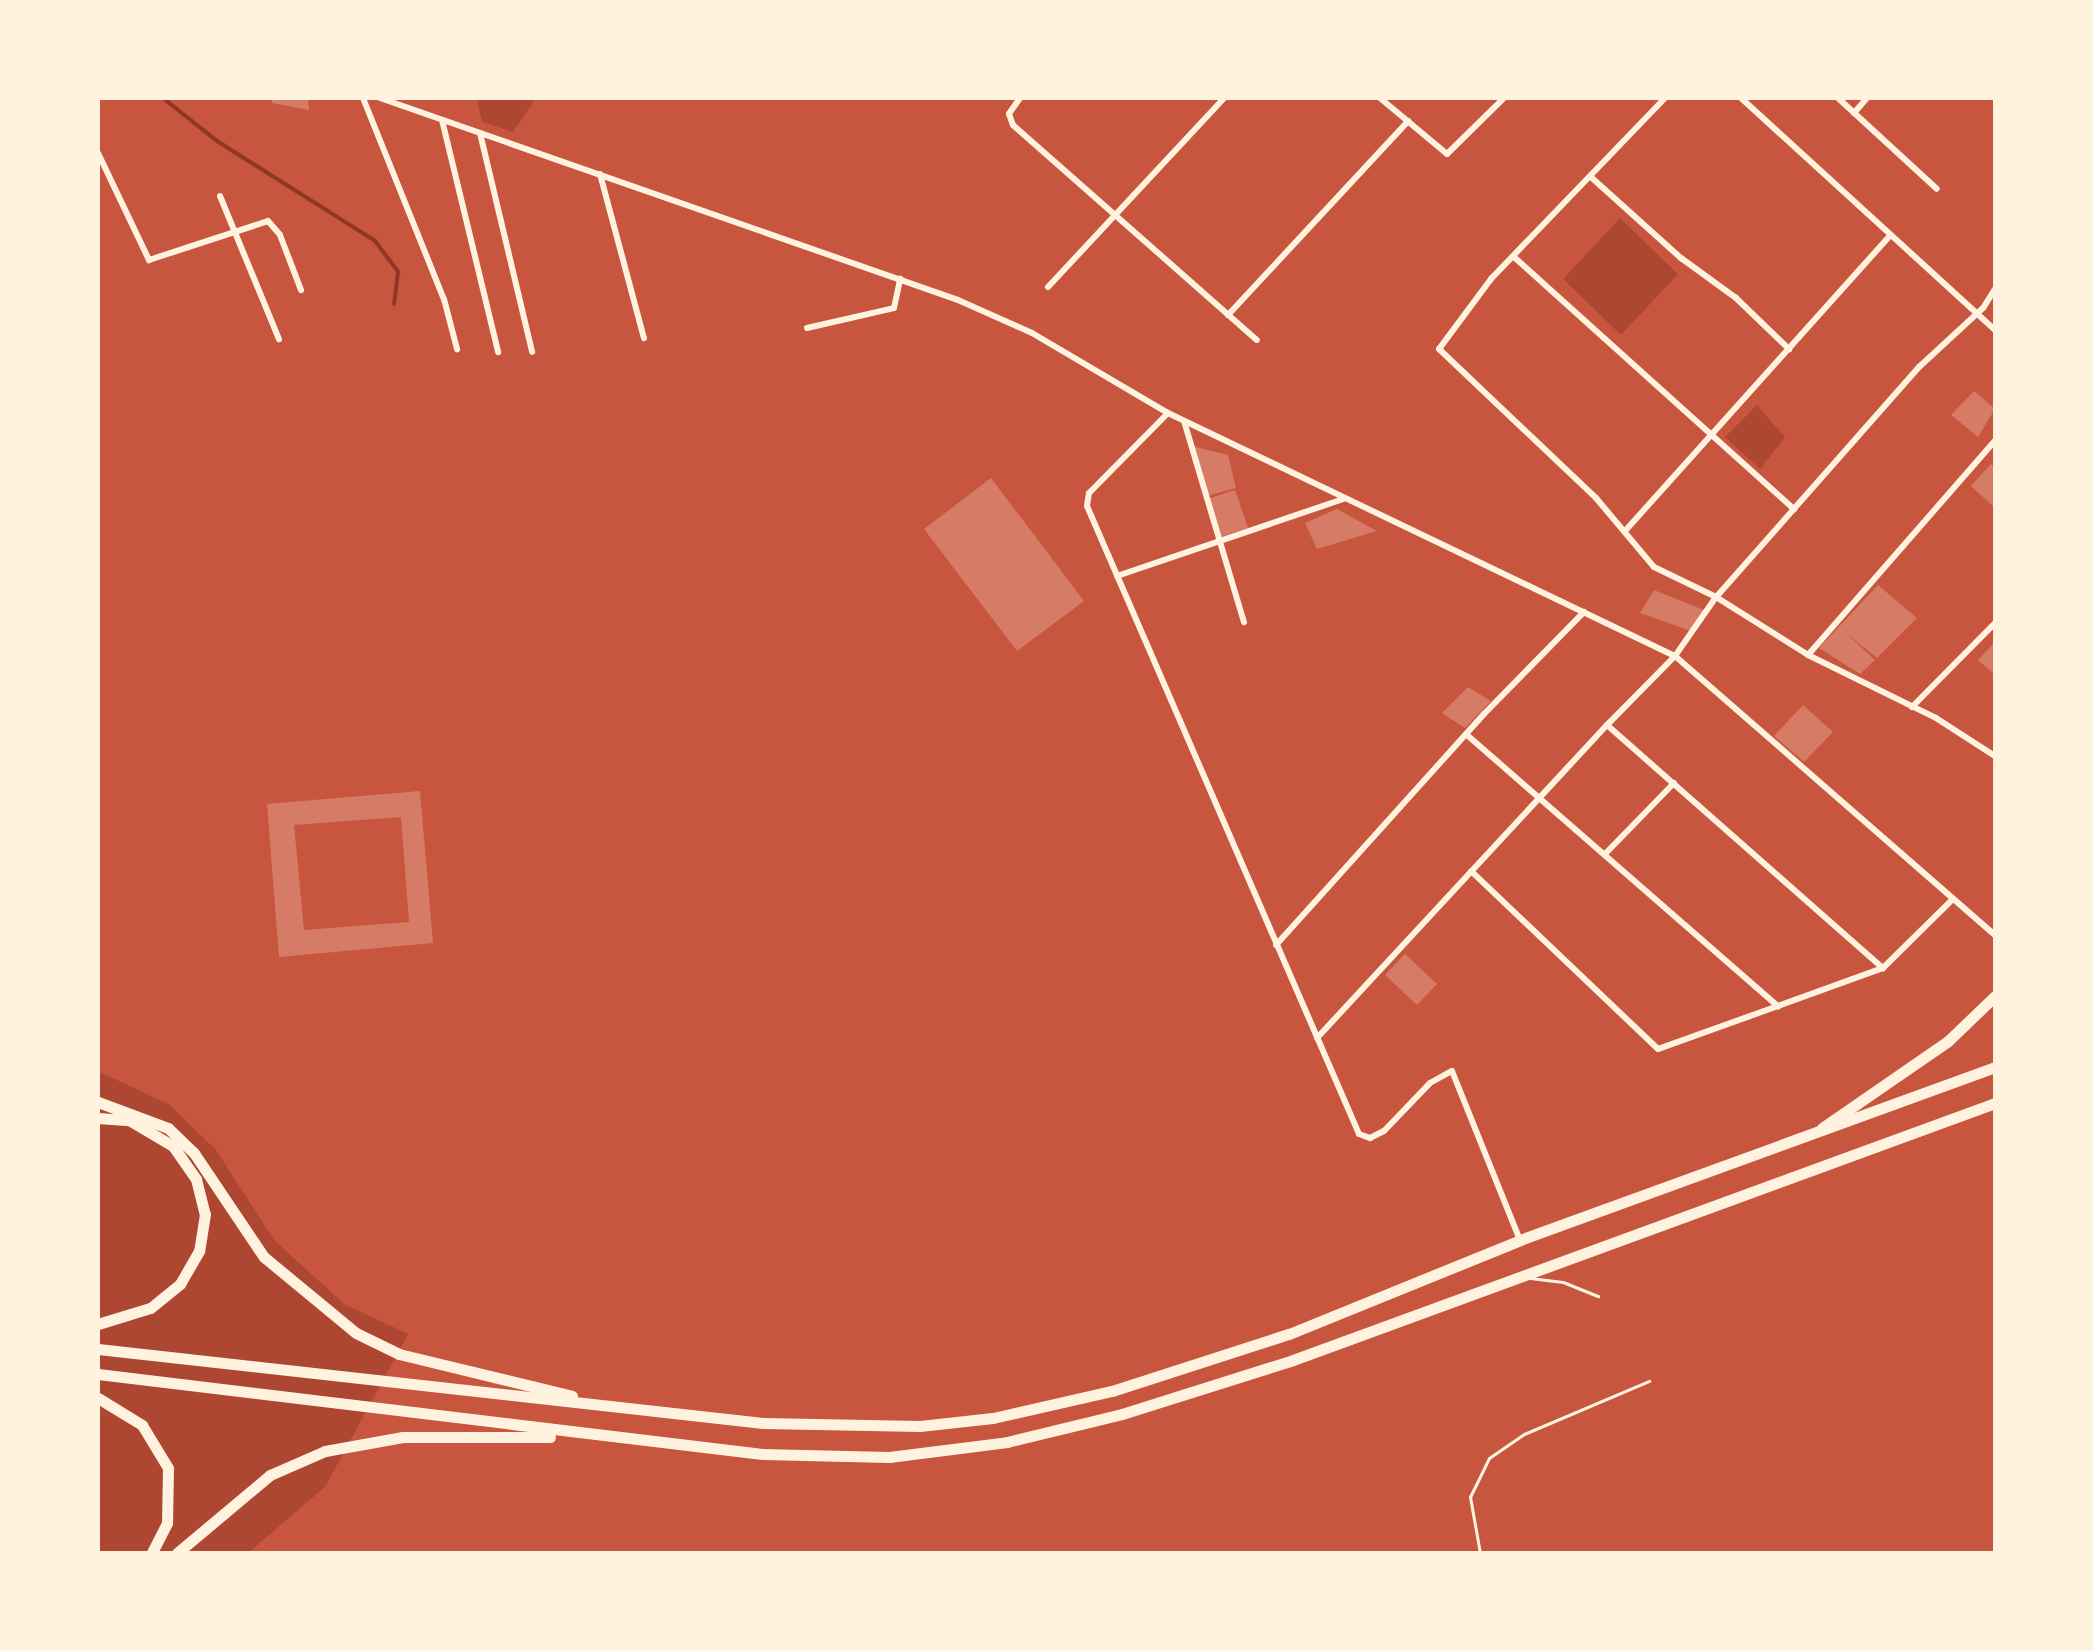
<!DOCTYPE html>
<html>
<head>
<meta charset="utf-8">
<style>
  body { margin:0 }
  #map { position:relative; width:2093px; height:1651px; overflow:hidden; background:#c8553d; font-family:"Exo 2",sans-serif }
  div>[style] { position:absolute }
  .green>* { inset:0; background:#ae4732 }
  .stream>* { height:4px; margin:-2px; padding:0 2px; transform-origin:2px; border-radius:2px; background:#8f3625 }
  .building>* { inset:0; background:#d67c66 }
  .service>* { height:3px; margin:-1.5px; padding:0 1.5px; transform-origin:1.5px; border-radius:1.5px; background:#fff3e0 }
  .minor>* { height:6px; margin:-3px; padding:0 3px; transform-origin:3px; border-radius:3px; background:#fff3e0 }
  .motorway>* { height:11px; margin:-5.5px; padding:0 5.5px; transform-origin:5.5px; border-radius:5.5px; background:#fff3e0 }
  span { translate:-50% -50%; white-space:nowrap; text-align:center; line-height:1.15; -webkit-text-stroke:8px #fff3e0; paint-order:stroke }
  .frame { position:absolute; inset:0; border:100px solid #fff3e0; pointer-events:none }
</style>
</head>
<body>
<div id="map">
  <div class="green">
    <div style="clip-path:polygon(477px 98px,536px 98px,513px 132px,482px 122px)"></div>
    <div style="clip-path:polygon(1620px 218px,1678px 274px,1621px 335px,1563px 279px)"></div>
    <div style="clip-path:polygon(1757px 405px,1785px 437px,1760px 469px,1725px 437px)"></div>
    <div style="clip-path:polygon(98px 1071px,170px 1105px,216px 1150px,274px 1240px,344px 1304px,408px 1334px,325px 1487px,248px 1553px,98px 1553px)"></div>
  </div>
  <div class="stream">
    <div style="left:163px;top:98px;width:69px;rotate:38.5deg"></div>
    <div style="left:217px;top:141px;width:187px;rotate:32.3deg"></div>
    <div style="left:375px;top:241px;width:39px;rotate:53deg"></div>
    <div style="left:398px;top:272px;width:32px;rotate:97deg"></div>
  </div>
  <div class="building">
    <div style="clip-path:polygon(272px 98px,308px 98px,309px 110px,272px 103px)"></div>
    <div style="clip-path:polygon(1974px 391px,1995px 409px,1978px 437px,1951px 415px)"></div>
    <div style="clip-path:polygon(1192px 446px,1228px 455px,1236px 488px,1207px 496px)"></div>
    <div style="clip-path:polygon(1991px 464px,1995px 468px,1995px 508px,1971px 486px)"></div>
    <div style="clip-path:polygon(991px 478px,1084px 601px,1017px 651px,924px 529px)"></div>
    <div style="clip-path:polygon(1235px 490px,1248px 528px,1220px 537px,1207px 499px)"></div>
    <div style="clip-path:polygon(1337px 509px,1377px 531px,1317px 549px,1305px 523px)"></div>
    <div style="clip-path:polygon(1878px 585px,1917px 618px,1877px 658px,1846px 633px,1875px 660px,1860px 674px,1819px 648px)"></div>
    <div style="clip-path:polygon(1654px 590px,1704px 610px,1691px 631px,1640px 613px)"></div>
    <div style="clip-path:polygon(1993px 644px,1995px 645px,1995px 675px,1978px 660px)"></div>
    <div style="clip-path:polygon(1468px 687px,1491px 701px,1465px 728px,1442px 713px)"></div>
    <div style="clip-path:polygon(1803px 705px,1833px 732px,1804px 762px,1774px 736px)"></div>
    <div style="clip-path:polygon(evenodd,420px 791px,433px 943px,279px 957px,267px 804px,420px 791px,401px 817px,409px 922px,304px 930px,294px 825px,401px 817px)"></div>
    <div style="clip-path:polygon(1405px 954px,1437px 984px,1417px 1005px,1385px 975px)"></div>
  </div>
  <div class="service">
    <div style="left:1530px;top:1278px;width:33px;rotate:7deg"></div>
    <div style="left:1563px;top:1282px;width:38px;rotate:22deg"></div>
    <div style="left:1480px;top:1553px;width:57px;rotate:-100.1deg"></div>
    <div style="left:1470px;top:1497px;width:43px;rotate:-64deg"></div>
    <div style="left:1489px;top:1458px;width:42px;rotate:-34.4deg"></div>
    <div style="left:1524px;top:1434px;width:136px;rotate:-23deg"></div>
  </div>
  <div class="minor">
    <div style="left:363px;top:98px;width:217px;rotate:68.1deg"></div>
    <div style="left:444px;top:299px;width:52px;rotate:75.4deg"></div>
    <div style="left:380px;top:98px;width:612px;rotate:19.26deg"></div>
    <div style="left:958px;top:300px;width:81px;rotate:24deg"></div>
    <div style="left:1032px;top:333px;width:158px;rotate:30.5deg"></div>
    <div style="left:1168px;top:413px;width:562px;rotate:25.61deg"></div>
    <div style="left:1675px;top:656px;width:97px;rotate:134.6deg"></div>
    <div style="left:1020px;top:98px;width:19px;rotate:125deg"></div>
    <div style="left:1009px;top:114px;width:12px;rotate:70deg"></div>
    <div style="left:1013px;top:125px;width:325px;rotate:41.4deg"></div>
    <div style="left:1380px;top:98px;width:87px;rotate:39.9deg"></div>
    <div style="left:1447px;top:154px;width:80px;rotate:-44.5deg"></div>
    <div style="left:1665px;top:98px;width:251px;rotate:133.9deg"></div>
    <div style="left:1491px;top:279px;width:87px;rotate:126.6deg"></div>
    <div style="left:1439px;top:349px;width:216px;rotate:43.5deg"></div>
    <div style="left:1596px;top:498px;width:90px;rotate:50deg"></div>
    <div style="left:1654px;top:567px;width:69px;rotate:25.8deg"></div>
    <div style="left:1716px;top:597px;width:109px;rotate:32.2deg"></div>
    <div style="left:1808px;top:655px;width:143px;rotate:26.2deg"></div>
    <div style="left:1936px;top:718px;width:70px;rotate:32.8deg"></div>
    <div style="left:1741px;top:98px;width:344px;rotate:42.4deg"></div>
    <div style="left:1838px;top:98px;width:134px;rotate:42.6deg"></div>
    <div style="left:1854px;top:113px;width:20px;rotate:-49deg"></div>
    <div style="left:442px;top:120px;width:239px;rotate:76.4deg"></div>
    <div style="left:480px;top:133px;width:225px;rotate:76.6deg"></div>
    <div style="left:98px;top:153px;width:119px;rotate:64.5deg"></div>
    <div style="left:149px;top:260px;width:125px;rotate:-18.1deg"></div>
    <div style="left:268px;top:221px;width:18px;rotate:49deg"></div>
    <div style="left:280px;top:235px;width:59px;rotate:69.1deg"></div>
    <div style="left:600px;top:174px;width:170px;rotate:75deg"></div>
    <div style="left:1592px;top:178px;width:120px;rotate:42deg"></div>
    <div style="left:1681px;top:258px;width:68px;rotate:36deg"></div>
    <div style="left:1736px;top:298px;width:74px;rotate:43.9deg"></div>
    <div style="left:220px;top:196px;width:155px;rotate:67.6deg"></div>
    <div style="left:1514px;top:257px;width:377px;rotate:42deg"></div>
    <div style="left:1048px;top:287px;width:258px;rotate:-47deg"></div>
    <div style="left:1995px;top:289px;width:22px;rotate:122deg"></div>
    <div style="left:1983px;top:308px;width:87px;rotate:137.3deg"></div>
    <div style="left:1919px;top:367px;width:307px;rotate:131.4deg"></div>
    <div style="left:1716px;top:597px;width:72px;rotate:124.8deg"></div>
    <div style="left:1675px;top:656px;width:425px;rotate:41.1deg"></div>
    <div style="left:1228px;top:315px;width:265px;rotate:-47.1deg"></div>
    <div style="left:807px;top:328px;width:89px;rotate:-12.9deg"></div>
    <div style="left:894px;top:308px;width:30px;rotate:-78deg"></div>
    <div style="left:1168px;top:413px;width:112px;rotate:134.6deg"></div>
    <div style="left:1089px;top:493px;width:13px;rotate:99deg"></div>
    <div style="left:1087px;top:506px;width:684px;rotate:66.58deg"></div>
    <div style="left:1359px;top:1134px;width:12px;rotate:20deg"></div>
    <div style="left:1370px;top:1138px;width:16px;rotate:-27deg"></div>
    <div style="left:1384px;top:1131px;width:66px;rotate:-46.2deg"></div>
    <div style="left:1430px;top:1083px;width:25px;rotate:-29deg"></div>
    <div style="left:1452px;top:1071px;width:182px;rotate:68.1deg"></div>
    <div style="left:1184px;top:421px;width:210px;rotate:73.4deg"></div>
    <div style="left:1625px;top:531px;width:397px;rotate:-48.1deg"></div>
    <div style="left:1117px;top:576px;width:239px;rotate:-18.8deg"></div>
    <div style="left:1808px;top:655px;width:284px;rotate:-48.9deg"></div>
    <div style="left:1912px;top:707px;width:118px;rotate:-45.3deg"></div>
    <div style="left:1467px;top:735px;width:413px;rotate:41.1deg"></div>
    <div style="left:1778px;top:1006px;width:127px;rotate:160.3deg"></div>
    <div style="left:1658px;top:1049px;width:258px;rotate:-136.4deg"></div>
    <div style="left:1605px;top:854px;width:99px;rotate:-45.8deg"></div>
    <div style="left:1276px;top:945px;width:311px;rotate:-48deg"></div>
    <div style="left:1484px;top:714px;width:143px;rotate:-45.6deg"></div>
    <div style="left:1778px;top:1006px;width:112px;rotate:-19.9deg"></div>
    <div style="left:1883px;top:968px;width:98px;rotate:-44.6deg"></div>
    <div style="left:1317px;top:1038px;width:427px;rotate:-47.2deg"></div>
    <div style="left:1607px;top:725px;width:368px;rotate:41.4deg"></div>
  </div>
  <div class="motorway">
    <div style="left:98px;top:1102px;width:75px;rotate:20.4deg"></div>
    <div style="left:168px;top:1128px;width:36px;rotate:44deg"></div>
    <div style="left:194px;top:1153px;width:125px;rotate:56.1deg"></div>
    <div style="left:264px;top:1257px;width:119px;rotate:39.6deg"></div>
    <div style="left:356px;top:1333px;width:48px;rotate:26deg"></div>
    <div style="left:399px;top:1354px;width:178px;rotate:13.6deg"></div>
    <div style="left:98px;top:1118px;width:31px;rotate:4deg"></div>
    <div style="left:129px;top:1120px;width:51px;rotate:30.6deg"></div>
    <div style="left:173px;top:1146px;width:40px;rotate:55.1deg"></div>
    <div style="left:196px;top:1179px;width:36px;rotate:76deg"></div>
    <div style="left:205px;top:1214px;width:37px;rotate:99deg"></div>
    <div style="left:199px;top:1251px;width:38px;rotate:120deg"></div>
    <div style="left:180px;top:1284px;width:38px;rotate:141deg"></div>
    <div style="left:150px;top:1308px;width:54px;rotate:162.9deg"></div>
    <div style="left:1822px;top:1128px;width:153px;rotate:-34.6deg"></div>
    <div style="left:1948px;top:1041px;width:65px;rotate:-43.8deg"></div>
    <div style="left:98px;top:1349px;width:669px;rotate:6.35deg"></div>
    <div style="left:763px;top:1423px;width:157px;rotate:1.1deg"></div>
    <div style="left:920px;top:1426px;width:73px;rotate:-6.3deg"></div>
    <div style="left:993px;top:1418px;width:122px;rotate:-12.8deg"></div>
    <div style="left:1112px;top:1391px;width:186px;rotate:-17.9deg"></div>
    <div style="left:1289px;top:1334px;width:249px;rotate:-22.1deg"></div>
    <div style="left:1520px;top:1240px;width:506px;rotate:-20.01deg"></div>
    <div style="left:98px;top:1374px;width:669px;rotate:6.87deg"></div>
    <div style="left:762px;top:1454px;width:127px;rotate:1.4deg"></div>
    <div style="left:889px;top:1457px;width:119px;rotate:-7.2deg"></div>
    <div style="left:1007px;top:1442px;width:118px;rotate:-13.7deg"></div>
    <div style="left:1122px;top:1414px;width:179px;rotate:-17.5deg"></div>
    <div style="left:1293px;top:1360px;width:748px;rotate:-20.11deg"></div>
    <div style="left:98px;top:1398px;width:52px;rotate:31.5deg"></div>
    <div style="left:142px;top:1425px;width:50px;rotate:58.8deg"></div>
    <div style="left:168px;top:1468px;width:55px;rotate:91deg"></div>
    <div style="left:167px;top:1523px;width:34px;rotate:117deg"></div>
    <div style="left:177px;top:1553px;width:121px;rotate:-40deg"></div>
    <div style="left:270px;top:1475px;width:60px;rotate:-23.6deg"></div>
    <div style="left:325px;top:1451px;width:79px;rotate:-10.2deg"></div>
    <div style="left:403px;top:1437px;width:147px"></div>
  </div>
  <div class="frame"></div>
</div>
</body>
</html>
